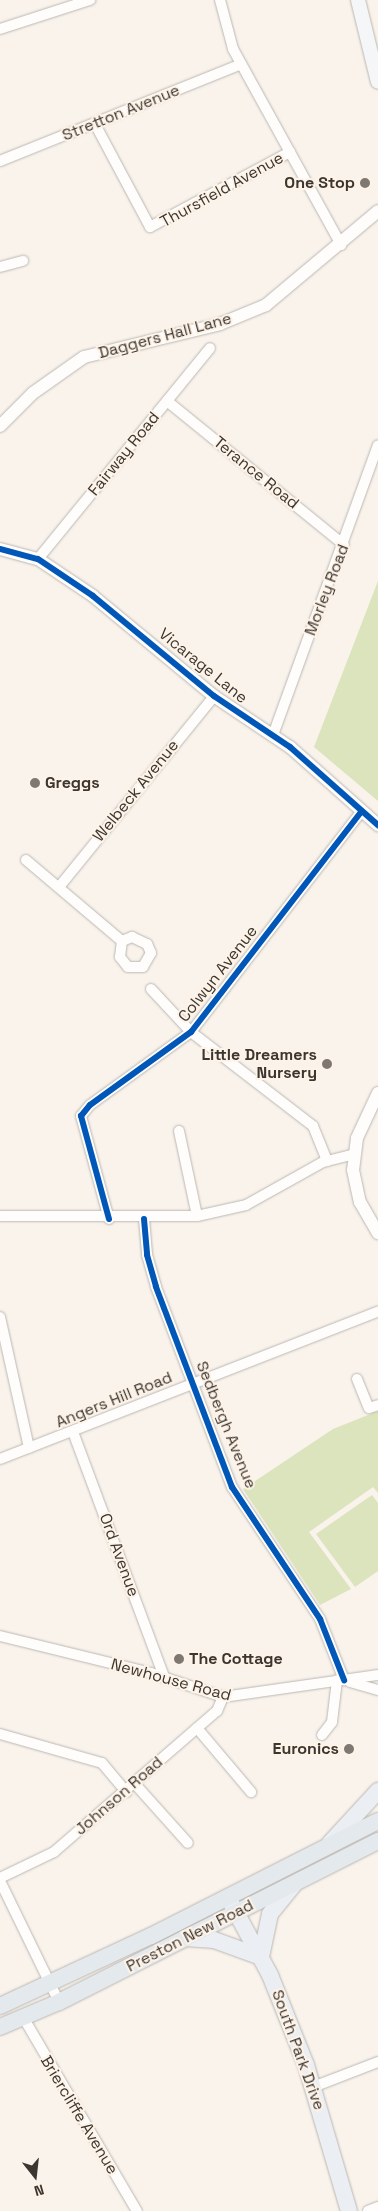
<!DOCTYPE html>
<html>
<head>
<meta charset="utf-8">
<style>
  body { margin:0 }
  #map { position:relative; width:378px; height:2211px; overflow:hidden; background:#f9f3ec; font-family:"Space Grotesk",sans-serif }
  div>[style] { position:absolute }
  .green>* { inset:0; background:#dbe4bc }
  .roads { filter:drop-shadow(0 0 1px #bbb7b2) drop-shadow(0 0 1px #bbb7b2) }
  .minor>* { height:10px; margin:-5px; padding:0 5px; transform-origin:5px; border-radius:5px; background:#fefdfc }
  .tertiary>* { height:12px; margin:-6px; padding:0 6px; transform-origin:6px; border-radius:6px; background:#fefdfc }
  .secondary>* { height:14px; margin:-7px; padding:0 7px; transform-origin:7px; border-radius:7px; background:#f5f6f7 }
  .primary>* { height:16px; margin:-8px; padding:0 8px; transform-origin:8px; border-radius:8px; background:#ebeef2 }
  .trunk>* { height:16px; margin:-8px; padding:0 8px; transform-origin:8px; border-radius:8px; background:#e4e9ee }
  .cycleway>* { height:6px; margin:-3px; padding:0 3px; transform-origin:3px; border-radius:3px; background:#0057b8 }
  .dots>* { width:14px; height:14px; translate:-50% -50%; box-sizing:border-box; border:2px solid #fef3e7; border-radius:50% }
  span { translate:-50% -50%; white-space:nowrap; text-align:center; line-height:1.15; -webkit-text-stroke:4px #fef3e7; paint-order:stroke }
  .street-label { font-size:16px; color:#3b3632 }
  .poi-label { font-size:16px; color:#3b3632; font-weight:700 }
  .right { translate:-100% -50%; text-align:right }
  .left { translate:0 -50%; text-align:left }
  .north { position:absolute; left:10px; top:2151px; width:50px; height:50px; -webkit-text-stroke:4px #fef3e7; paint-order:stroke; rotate:164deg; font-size:14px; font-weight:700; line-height:20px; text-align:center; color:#3b3632 }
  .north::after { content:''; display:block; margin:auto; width:18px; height:22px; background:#3b3632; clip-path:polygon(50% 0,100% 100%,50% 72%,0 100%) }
</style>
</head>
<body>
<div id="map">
  <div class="green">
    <div style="clip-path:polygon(378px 581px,378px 801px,314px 747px)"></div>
    <div style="clip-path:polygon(378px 1411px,378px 1493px,373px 1487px,309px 1532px,351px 1589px,320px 1605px,243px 1489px,333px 1429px)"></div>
    <div style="clip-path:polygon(372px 1495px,378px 1503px,378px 1571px,355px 1587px,316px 1534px)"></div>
  </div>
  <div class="roads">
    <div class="minor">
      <div style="left:220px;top:0;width:51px;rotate:75.1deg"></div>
      <div style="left:233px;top:49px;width:224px;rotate:61.1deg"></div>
      <div style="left:0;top:29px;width:95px;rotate:-17.9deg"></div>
      <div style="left:95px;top:124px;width:117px;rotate:61.9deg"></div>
      <div style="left:150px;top:227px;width:159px;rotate:-28.2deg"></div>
      <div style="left:0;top:161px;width:260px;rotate:-21.9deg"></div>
      <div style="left:0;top:267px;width:24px;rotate:-15deg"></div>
      <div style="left:167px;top:401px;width:228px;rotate:39.1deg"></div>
      <div style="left:38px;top:559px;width:272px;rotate:-50.8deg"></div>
      <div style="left:273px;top:735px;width:308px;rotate:-70.1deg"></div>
      <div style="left:26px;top:860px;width:126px;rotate:40.2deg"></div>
      <div style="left:122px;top:941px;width:11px;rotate:-22deg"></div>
      <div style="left:132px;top:937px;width:17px;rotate:25deg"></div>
      <div style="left:147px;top:944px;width:10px;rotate:66deg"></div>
      <div style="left:151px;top:953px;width:16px;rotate:120deg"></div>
      <div style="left:143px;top:967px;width:15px;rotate:180deg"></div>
      <div style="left:128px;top:967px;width:13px;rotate:-129deg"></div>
      <div style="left:120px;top:957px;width:16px;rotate:-83deg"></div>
      <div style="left:59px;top:887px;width:246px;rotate:-50.9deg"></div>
      <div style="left:151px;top:989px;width:59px;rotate:47.1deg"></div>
      <div style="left:191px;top:1032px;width:154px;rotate:37.6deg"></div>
      <div style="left:313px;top:1126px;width:38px;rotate:68deg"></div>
      <div style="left:179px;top:1131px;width:87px;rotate:78deg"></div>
      <div style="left:0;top:1216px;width:197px"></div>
      <div style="left:197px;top:1216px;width:50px;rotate:-12.7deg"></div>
      <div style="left:246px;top:1205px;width:88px;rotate:-29.2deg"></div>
      <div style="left:323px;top:1162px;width:32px;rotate:-14deg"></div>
      <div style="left:109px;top:1219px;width:107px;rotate:-105.2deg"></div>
      <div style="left:81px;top:1116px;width:14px;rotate:-51deg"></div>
      <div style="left:90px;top:1105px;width:125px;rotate:-35.9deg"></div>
      <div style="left:191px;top:1032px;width:279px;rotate:-52.3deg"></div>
      <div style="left:144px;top:1219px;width:36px;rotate:85deg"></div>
      <div style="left:147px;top:1255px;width:33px;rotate:74deg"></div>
      <div style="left:156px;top:1287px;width:214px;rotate:69.2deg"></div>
      <div style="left:232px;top:1487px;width:159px;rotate:56.3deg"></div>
      <div style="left:320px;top:1619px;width:66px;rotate:68.5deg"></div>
      <div style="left:0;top:1317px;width:134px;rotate:77.5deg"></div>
      <div style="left:357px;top:1379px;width:31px;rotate:68deg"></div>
      <div style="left:369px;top:1408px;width:9px;rotate:-18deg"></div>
      <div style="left:73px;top:1432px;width:261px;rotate:69.6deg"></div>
      <div style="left:0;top:1459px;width:406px;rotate:-21.3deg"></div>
      <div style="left:0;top:1636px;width:155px;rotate:13.8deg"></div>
      <div style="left:151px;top:1673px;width:76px;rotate:18.4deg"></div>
      <div style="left:223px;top:1697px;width:157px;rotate:-8.1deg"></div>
      <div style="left:350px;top:1682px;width:29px;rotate:16deg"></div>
      <div style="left:197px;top:1728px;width:84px;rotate:49.8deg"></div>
      <div style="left:0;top:1734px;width:106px;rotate:15.9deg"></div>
      <div style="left:102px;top:1763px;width:38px;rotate:50deg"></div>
      <div style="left:322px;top:1735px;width:16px;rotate:-52deg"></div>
      <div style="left:332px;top:1722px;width:42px;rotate:-83.2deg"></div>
      <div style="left:135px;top:1784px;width:79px;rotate:48.1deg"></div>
      <div style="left:0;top:1878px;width:60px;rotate:-25.7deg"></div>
      <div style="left:54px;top:1852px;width:216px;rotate:-40.9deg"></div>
      <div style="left:217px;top:1711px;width:15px;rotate:-67deg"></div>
      <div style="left:0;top:1881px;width:135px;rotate:64deg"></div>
      <div style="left:23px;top:2017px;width:225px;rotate:59.6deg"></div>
      <div style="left:313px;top:2087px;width:70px;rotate:-21deg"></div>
      <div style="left:368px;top:2211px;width:11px;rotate:-22deg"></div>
    </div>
    <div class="tertiary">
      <div style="left:0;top:426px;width:47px;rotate:-45deg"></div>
      <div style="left:33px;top:393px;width:62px;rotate:-35.2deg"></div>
      <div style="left:84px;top:357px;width:140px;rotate:-13.6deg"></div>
      <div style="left:220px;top:324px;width:50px;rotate:-22.4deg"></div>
      <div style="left:266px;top:305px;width:146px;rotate:-40deg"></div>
      <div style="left:0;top:549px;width:39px;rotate:15deg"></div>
      <div style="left:38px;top:559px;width:66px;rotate:33.9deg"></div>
      <div style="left:93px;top:596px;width:157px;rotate:39.6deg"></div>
      <div style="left:214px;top:696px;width:92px;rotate:33.9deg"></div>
      <div style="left:290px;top:747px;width:118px;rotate:41.6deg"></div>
      <div style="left:378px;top:1093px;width:50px;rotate:115deg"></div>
      <div style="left:357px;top:1138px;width:32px;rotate:97deg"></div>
      <div style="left:353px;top:1170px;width:33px;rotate:78deg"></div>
      <div style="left:360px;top:1202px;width:36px;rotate:60deg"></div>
    </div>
    <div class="secondary">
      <div style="left:358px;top:0;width:84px;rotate:76.3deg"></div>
    </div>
    <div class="primary">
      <div style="left:330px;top:1843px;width:71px;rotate:-47.3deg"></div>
      <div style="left:230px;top:1901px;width:84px;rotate:61.6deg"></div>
      <div style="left:270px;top:1975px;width:97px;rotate:68.2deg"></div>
      <div style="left:306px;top:2065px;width:152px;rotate:73.6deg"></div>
      <div style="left:185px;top:1938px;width:29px;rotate:4deg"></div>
      <div style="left:214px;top:1940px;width:50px;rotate:19.9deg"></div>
      <div style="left:261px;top:1957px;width:44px;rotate:-78.2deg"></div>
      <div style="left:270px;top:1914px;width:38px;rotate:-51deg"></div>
    </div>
    <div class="trunk">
      <div style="left:0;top:2006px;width:166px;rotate:-24.9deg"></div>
      <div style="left:151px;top:1936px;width:254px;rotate:-26.9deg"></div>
      <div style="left:0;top:2027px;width:64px;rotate:-23deg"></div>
      <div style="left:59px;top:2002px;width:357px;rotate:-26.8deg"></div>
    </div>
  </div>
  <div class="cycleway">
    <div style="left:0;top:549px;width:39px;rotate:15deg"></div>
    <div style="left:38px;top:559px;width:66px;rotate:33.9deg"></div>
    <div style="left:93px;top:596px;width:157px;rotate:39.6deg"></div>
    <div style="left:214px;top:696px;width:92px;rotate:33.9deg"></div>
    <div style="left:290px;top:747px;width:118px;rotate:41.6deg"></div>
    <div style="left:109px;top:1219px;width:107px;rotate:-105.2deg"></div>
    <div style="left:81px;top:1116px;width:14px;rotate:-51deg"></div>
    <div style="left:90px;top:1105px;width:125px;rotate:-35.9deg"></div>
    <div style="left:191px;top:1032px;width:279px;rotate:-52.3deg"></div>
    <div style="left:144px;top:1219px;width:36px;rotate:85deg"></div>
    <div style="left:147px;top:1255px;width:33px;rotate:74deg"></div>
    <div style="left:156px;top:1287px;width:214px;rotate:69.2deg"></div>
    <div style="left:232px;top:1487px;width:159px;rotate:56.3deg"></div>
    <div style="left:320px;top:1619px;width:66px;rotate:68.5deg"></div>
  </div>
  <div class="dots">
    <div style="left:365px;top:183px;background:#7e7873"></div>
    <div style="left:35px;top:783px;background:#7e7873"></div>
    <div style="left:327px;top:1064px;background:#7e7873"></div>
    <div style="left:179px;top:1659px;background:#7e7873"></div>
    <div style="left:349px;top:1749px;background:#7e7873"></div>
  </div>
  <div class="street-label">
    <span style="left:121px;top:113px;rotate:-22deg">Stretton Avenue</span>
    <span style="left:222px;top:190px;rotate:-29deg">Thursfield Avenue</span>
    <span style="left:165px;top:336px;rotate:-15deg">Daggers Hall Lane</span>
    <span style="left:124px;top:454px;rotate:-51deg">Fairway Road</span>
    <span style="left:256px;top:473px;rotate:39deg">Terance Road</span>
    <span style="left:327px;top:590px;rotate:-69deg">Morley Road</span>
    <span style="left:203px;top:666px;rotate:39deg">Vicarage Lane</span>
    <span style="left:136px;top:791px;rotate:-51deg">Welbeck Avenue</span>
    <span style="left:218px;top:974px;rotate:-52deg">Colwyn Avenue</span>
    <span style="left:114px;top:1400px;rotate:-22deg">Angers Hill Road</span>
    <span style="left:226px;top:1425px;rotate:68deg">Sedbergh Avenue</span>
    <span style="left:119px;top:1555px;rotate:70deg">Ord Avenue</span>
    <span style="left:171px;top:1680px;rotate:15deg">Newhouse Road</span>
    <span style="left:119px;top:1796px;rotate:-41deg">Johnson Road</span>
    <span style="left:190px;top:1936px;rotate:-27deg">Preston New Road</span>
    <span style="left:298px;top:2050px;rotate:70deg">South Park Drive</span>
    <span style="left:79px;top:2115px;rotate:59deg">Briercliffe Avenue</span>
  </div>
  <div class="poi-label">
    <span class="right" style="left:355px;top:183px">One Stop</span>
    <span class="left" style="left:45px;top:783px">Greggs</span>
    <span class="right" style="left:317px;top:1064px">Little Dreamers<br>Nursery</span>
    <span class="left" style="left:189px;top:1659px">The Cottage</span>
    <span class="right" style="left:339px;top:1749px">Euronics</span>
  </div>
  <div class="north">N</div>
</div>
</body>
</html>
